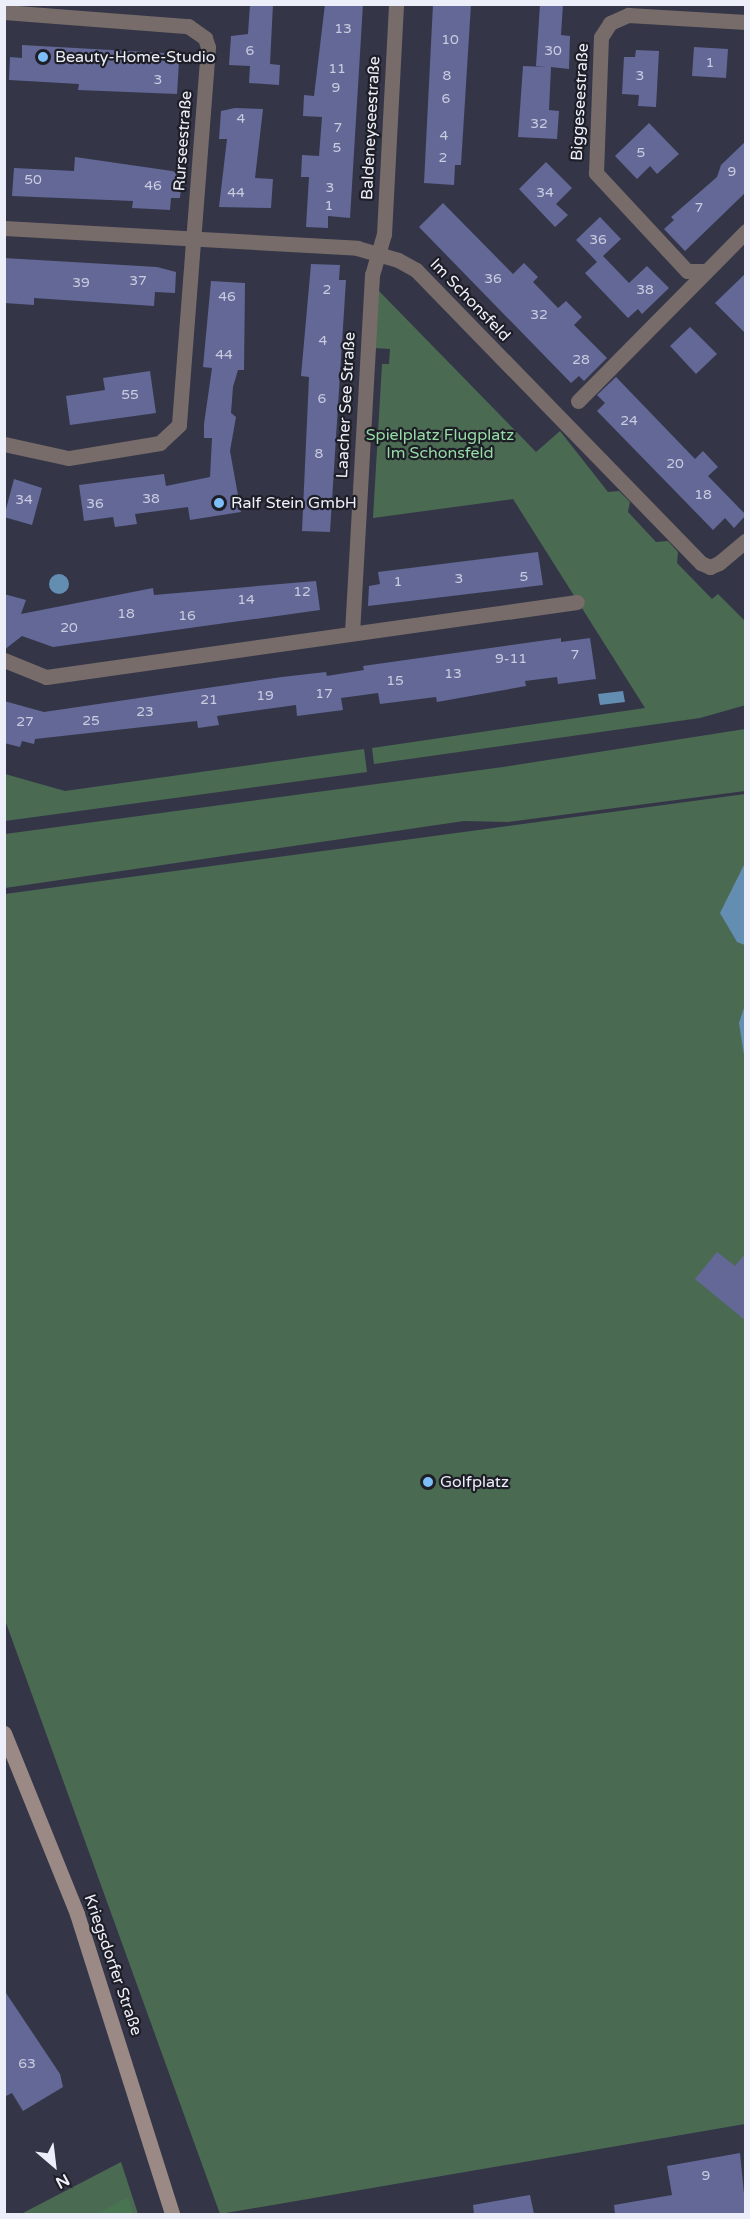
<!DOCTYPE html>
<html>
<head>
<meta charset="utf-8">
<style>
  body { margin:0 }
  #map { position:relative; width:750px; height:2219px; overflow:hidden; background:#343648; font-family:"Varela Round",sans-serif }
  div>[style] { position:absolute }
  .green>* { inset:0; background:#4b6a52 }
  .forest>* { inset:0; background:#487452 }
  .water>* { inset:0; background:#648db2 }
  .round { border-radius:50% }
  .building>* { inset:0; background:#636897 }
  .minor>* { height:15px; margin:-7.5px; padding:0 7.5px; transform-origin:7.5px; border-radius:7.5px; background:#776c69 }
  .secondary>* { height:15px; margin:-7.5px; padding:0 7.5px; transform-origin:7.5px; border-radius:7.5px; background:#9a8985 }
  .dots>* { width:16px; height:16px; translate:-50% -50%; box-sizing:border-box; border:3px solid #1d1e26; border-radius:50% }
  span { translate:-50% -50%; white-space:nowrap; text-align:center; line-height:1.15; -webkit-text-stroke:4.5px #1d1e26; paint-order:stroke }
  .number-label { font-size:14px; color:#cacce0 }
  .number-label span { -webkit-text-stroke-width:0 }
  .poi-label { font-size:16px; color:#eceef9 }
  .left { translate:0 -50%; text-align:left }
  .street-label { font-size:16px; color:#eceef9 }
  .park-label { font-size:16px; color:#96dba5 }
  .frame { position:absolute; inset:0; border:6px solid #eceef9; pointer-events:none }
  .north { position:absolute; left:24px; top:2135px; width:60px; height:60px; -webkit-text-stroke:4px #1d1e26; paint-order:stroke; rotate:152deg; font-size:16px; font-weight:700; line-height:24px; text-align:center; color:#eceef9 }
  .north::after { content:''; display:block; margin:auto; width:21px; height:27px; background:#eceef9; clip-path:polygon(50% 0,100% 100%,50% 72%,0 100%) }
</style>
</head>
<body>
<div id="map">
  <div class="green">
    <div style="clip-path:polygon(378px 290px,536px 452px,560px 431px,608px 492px,619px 491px,630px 502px,628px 512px,656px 542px,668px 541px,678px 552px,677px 563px,712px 599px,718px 594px,745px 621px,746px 705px,700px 718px,374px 764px,372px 748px,645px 708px,513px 499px,373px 518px,382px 364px,389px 364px,390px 349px,374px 348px)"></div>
    <div style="clip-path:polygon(745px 729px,745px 791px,508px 822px,464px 821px,5px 888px,5px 834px,503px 767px)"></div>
    <div style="clip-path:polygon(364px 749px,367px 772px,5px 821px,5px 774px,65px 791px)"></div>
    <div style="clip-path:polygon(745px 794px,745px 2124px,220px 2214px,5px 1620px,5px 894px)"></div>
    <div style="clip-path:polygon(121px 2162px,138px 2214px,21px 2214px)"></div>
  </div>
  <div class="forest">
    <div style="clip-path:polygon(128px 2197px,133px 2214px,97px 2214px)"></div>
  </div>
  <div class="water">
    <div class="round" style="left:49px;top:574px;width:20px;height:20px"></div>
    <div style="clip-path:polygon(623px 691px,625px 702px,600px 705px,598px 694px)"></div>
    <div style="clip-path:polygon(745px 863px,745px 945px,737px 942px,720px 913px)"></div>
    <div style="clip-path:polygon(745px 1005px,746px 1061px,745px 1061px,739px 1023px)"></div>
  </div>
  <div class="building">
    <div style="clip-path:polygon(250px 4px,273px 4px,270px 64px,280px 65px,279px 85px,249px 83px,250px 66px,229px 65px,231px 36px,248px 34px)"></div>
    <div style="clip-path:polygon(325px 4px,363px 4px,350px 218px,328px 216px,328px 228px,306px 227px,309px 177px,301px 177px,302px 155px,319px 156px,322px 117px,303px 116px,304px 95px,314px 96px)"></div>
    <div style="clip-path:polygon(433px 4px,471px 4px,461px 165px,455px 165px,454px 185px,424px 183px)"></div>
    <div style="clip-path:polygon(540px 4px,563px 4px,561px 35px,570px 36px,569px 69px,551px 67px,549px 110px,559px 111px,557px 139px,518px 137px,523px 66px,546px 67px,536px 66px)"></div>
    <div style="clip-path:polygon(22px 45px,164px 53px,164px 61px,179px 62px,177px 94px,78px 90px,79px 84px,9px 80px,10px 57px,22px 58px)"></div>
    <div style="clip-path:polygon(694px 47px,728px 49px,726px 78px,692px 76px)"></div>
    <div style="clip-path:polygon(636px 50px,659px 51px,656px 107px,638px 106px,639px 95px,622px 94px,624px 57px,635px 57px)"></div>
    <div style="clip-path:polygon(235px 108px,263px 109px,255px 178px,273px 179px,271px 208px,219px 207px,227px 139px,219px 139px,221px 111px)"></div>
    <div style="clip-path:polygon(649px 123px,679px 154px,657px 174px,650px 166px,637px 179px,615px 156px)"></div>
    <div style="clip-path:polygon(746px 141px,746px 192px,685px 251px,664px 229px,674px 220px,671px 217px,717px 177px,721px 165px)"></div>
    <div style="clip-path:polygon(75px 157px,172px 171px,182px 175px,180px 198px,171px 198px,170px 210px,132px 208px,133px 201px,12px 196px,14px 168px,74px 171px)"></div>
    <div style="clip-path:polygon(546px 162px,572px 188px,556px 204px,568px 215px,555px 227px,519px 189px)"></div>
    <div style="clip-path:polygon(443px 203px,513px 274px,524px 263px,538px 277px,533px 282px,558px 308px,566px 301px,582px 317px,574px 325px,607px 358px,584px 381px,579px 376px,571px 383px,419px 227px)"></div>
    <div style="clip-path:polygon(600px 217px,621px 239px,603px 256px,629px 283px,647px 266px,669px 288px,642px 314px,638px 309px,628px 318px,585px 273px,597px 262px,576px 240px)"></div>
    <div style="clip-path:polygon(4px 258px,157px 267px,176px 272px,175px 293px,155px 292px,154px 306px,34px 298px,34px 305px,4px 303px)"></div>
    <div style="clip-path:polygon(311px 264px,340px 265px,339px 280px,346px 280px,330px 532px,302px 531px,309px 377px,301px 376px)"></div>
    <div style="clip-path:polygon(746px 273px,746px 334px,715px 303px)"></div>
    <div style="clip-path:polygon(211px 281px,245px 283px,244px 370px,238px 370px,233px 387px,231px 413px,236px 417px,230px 451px,241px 512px,190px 520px,188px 507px,135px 514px,137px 524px,115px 527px,113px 517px,84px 521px,79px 485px,164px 474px,166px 486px,210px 477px,212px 438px,204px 438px,204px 424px,212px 368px,203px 367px)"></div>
    <div style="clip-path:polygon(690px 327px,717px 354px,696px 374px,670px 346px)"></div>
    <div style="clip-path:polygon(150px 371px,156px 413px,70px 425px,66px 396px,105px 390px,103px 378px)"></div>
    <div style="clip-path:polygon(616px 377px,695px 459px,703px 451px,718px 467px,708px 476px,746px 515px,734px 528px,725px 518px,713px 530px,597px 411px,605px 403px,597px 395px)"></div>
    <div style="clip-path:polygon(14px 479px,42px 488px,32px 525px,4px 517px)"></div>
    <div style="clip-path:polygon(538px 552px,543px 585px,368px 606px,369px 586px,380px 584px,378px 572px)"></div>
    <div style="clip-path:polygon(316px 581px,320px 610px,53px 647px,22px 636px,4px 650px,4px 594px,26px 600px,21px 614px,153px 588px,154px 595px)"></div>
    <div style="clip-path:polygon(561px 638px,561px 642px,590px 638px,596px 679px,558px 684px,557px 677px,525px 681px,526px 686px,437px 702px,436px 697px,380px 704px,378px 693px,341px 698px,343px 710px,297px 716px,296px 705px,217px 716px,219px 725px,198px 728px,197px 721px,35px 739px,34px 744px,22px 741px,20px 747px,4px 743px,4px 701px,44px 712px,282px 677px,326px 672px,327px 676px,364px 670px,363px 666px)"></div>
    <div style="clip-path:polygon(717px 1252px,735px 1266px,746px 1253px,746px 1321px,695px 1279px)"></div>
    <div style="clip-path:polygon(4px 1990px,60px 2074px,63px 2087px,23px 2111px,12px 2093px,4px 2097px)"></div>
    <div style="clip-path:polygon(740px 2153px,746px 2214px,615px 2214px,614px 2205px,672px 2195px,667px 2166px)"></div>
    <div style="clip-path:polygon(530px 2195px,534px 2214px,474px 2214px,473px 2205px)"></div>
  </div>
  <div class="minor">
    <div style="left:4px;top:12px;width:185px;rotate:4.4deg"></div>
    <div style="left:188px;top:26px;width:21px;rotate:35deg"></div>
    <div style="left:205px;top:38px;width:9px;rotate:72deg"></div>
    <div style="left:208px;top:47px;width:379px;rotate:94.4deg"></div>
    <div style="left:179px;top:425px;width:26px;rotate:137deg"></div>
    <div style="left:160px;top:443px;width:93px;rotate:170.7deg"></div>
    <div style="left:68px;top:458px;width:66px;rotate:-167.7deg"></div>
    <div style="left:4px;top:228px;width:354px;rotate:3.2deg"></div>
    <div style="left:357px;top:248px;width:43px;rotate:16.3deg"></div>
    <div style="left:398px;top:260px;width:21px;rotate:29deg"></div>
    <div style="left:416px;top:270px;width:409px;rotate:45.8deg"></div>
    <div style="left:701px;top:563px;width:10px;rotate:24deg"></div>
    <div style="left:710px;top:567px;width:10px;rotate:-24deg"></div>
    <div style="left:719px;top:563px;width:35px;rotate:-40deg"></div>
    <div style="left:703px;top:271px;width:16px;rotate:180deg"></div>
    <div style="left:687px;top:271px;width:134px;rotate:-132.9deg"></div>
    <div style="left:596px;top:173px;width:136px;rotate:-87.9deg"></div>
    <div style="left:601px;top:37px;width:17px;rotate:-57deg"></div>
    <div style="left:610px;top:23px;width:20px;rotate:-24deg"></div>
    <div style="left:628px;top:15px;width:118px;rotate:3.4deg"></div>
    <div style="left:578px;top:401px;width:239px;rotate:-45.3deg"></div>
    <div style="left:352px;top:633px;width:359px;rotate:-86.8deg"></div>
    <div style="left:372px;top:275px;width:43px;rotate:-73.7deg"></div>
    <div style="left:384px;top:234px;width:230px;rotate:-87deg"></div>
    <div style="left:4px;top:660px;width:45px;rotate:22deg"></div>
    <div style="left:46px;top:677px;width:536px;rotate:-8.04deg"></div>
  </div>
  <div class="secondary">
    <div style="left:4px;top:1733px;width:195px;rotate:68deg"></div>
    <div style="left:77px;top:1914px;width:315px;rotate:72.4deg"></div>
  </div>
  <div class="dots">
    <div style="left:43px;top:57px;background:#7dbef9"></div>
    <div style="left:219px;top:503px;background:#7dbef9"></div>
    <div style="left:428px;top:1482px;background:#7dbef9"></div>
  </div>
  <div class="number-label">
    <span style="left:343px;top:29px">13</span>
    <span style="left:450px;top:40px">10</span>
    <span style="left:250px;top:51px">6</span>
    <span style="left:553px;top:51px">30</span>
    <span style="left:710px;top:63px">1</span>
    <span style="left:337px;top:69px">11</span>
    <span style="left:447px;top:76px">8</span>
    <span style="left:640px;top:76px">3</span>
    <span style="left:158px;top:80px">3</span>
    <span style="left:336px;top:88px">9</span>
    <span style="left:446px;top:99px">6</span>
    <span style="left:241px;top:119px">4</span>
    <span style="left:539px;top:124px">32</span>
    <span style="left:338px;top:128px">7</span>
    <span style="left:444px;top:136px">4</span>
    <span style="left:337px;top:148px">5</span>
    <span style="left:641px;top:153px">5</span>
    <span style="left:443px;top:158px">2</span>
    <span style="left:732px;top:172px">9</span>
    <span style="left:33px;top:180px">50</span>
    <span style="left:153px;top:186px">46</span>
    <span style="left:330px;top:188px">3</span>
    <span style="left:236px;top:193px">44</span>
    <span style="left:545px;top:193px">34</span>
    <span style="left:329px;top:206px">1</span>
    <span style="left:699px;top:208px">7</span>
    <span style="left:598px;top:240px">36</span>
    <span style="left:493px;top:279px">36</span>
    <span style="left:138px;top:281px">37</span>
    <span style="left:81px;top:283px">39</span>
    <span style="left:327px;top:290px">2</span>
    <span style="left:645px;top:290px">38</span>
    <span style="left:227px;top:297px">46</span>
    <span style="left:539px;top:315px">32</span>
    <span style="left:323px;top:341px">4</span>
    <span style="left:224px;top:355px">44</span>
    <span style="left:581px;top:360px">28</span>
    <span style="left:130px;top:395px">55</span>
    <span style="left:322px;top:399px">6</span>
    <span style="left:629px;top:421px">24</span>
    <span style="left:319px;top:454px">8</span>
    <span style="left:675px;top:464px">20</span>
    <span style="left:703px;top:495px">18</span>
    <span style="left:151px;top:499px">38</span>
    <span style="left:24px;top:500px">34</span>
    <span style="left:95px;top:504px">36</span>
    <span style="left:524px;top:577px">5</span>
    <span style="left:459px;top:579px">3</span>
    <span style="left:398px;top:582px">1</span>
    <span style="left:302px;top:592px">12</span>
    <span style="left:246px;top:600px">14</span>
    <span style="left:126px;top:614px">18</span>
    <span style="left:187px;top:616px">16</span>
    <span style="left:69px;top:628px">20</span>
    <span style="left:575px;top:655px">7</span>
    <span style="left:511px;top:659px">9-11</span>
    <span style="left:453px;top:674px">13</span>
    <span style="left:395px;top:681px">15</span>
    <span style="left:324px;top:694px">17</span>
    <span style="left:265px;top:696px">19</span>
    <span style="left:209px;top:700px">21</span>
    <span style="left:145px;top:712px">23</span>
    <span style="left:91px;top:721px">25</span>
    <span style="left:25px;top:722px">27</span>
    <span style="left:27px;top:2064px">63</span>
    <span style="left:706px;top:2176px">9</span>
  </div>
  <div class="poi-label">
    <span class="left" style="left:55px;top:57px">Beauty-Home-Studio</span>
    <span class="left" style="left:231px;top:503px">Ralf Stein GmbH</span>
    <span class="left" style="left:440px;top:1482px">Golfplatz</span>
  </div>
  <div class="street-label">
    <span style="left:580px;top:102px;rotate:-87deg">Biggeseestraße</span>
    <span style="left:371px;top:128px;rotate:-87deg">Baldeneyseestraße</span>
    <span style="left:183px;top:141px;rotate:-86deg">Rurseestraße</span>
    <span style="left:470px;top:300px;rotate:46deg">Im Schonsfeld</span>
    <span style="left:346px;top:405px;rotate:-87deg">Laacher See Straße</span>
    <span style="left:113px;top:1965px;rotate:71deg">Kriegsdorfer Straße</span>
  </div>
  <div class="park-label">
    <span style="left:440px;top:444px">Spielplatz Flugplatz<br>Im Schonsfeld</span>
  </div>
  <div class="frame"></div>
  <div class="north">N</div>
</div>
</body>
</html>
